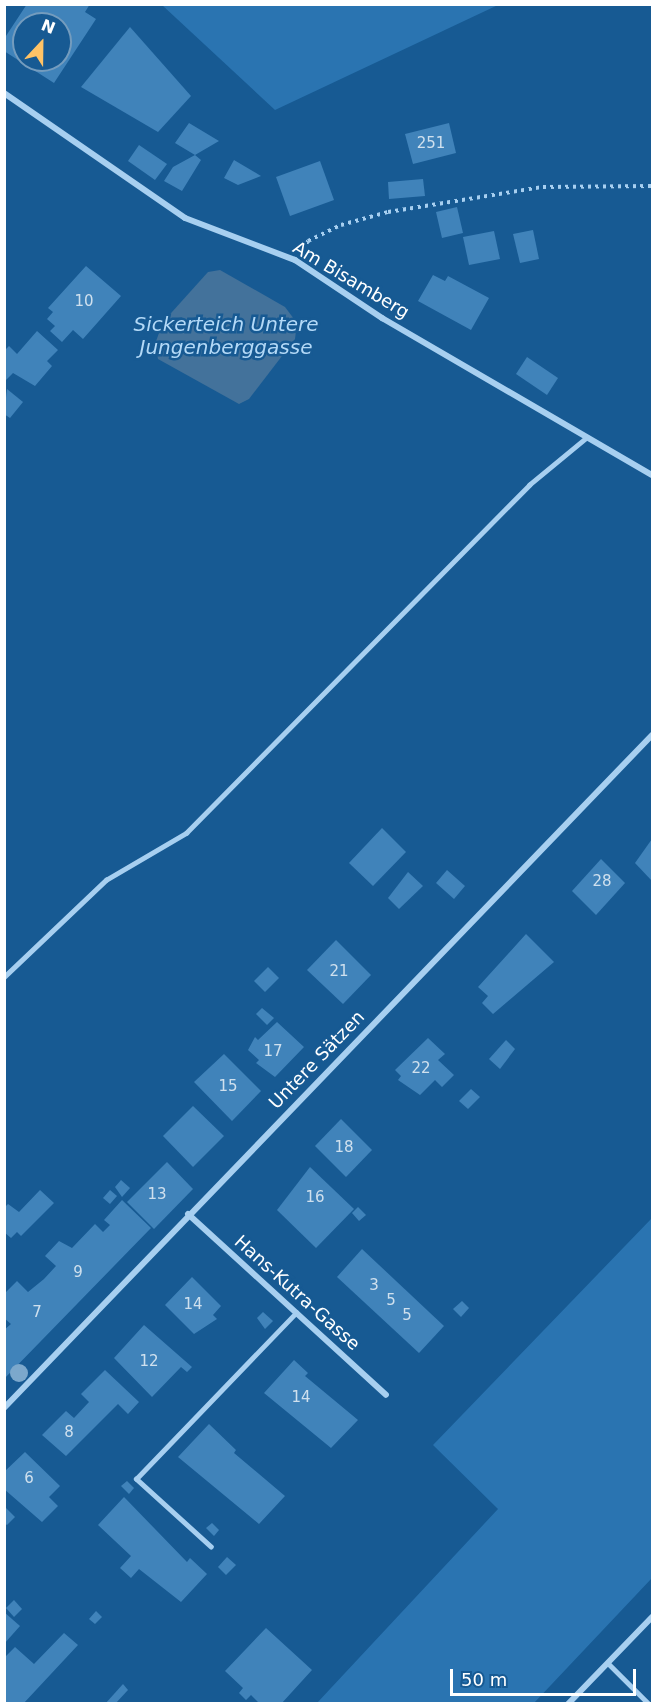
<!DOCTYPE html>
<html>
<head>
<meta charset="utf-8">
<style>
  body { margin:0 }
  #map { position:relative; width:657px; height:1708px; overflow:hidden; background:#175a93; font-family:"DejaVu Sans",sans-serif }
  div>[style] { position:absolute }
  .green>* { inset:0; background:#2a74b1 }
  .water>* { inset:0; background:#43729b }
  .building>* { inset:0; background:#4083ba }
  .path>* { height:4px; margin-top:-2px; transform-origin:0; background:repeating-linear-gradient(90deg,#a7cff0 0 3px,transparent 0 7.5px) }
  .service>* { height:4.5px; margin:-2.25px; padding:0 2.25px; transform-origin:2.25px; border-radius:2.25px; background:#a7cff0 }
  .minor>* { height:6px; margin:-3px; padding:0 3px; transform-origin:3px; border-radius:3px; background:#a7cff0 }
  .trees>* { width:18px; height:18px; margin:-9px; border-radius:50%; background:#7ca8cc }
  span { translate:-50% -50%; white-space:nowrap; text-align:center; line-height:1.15; -webkit-text-stroke:5px #175a93; paint-order:stroke }
  .number-label { font-size:15px; color:#cfe0ee }
  .number-label span { -webkit-text-stroke-width:0 }
  .street-label { font-size:18px; color:#fff }
  .water-label { font-size:20px; color:#b3d9f7; font-style:italic }
  .frame { position:absolute; inset:0; border:6px solid #fff; pointer-events:none }
  .north { position:absolute; left:12px; top:12px; width:60px; height:60px; box-sizing:border-box; background:#175a93; border:2px solid #749cbe; border-radius:50%; rotate:22deg; font-size:16px; font-weight:700; line-height:24px; text-align:center; color:#fff }
  .north::after { content:''; display:block; margin:auto; width:21px; height:27px; background:#ffc366; clip-path:polygon(50% 0,100% 100%,50% 72%,0 100%) }
  .scale { position:absolute; left:450px; top:1669px; width:186px; height:27px; box-sizing:border-box; border:3px solid #fff; border-top:0; padding-left:8px; font-size:18px; line-height:21px; white-space:nowrap; color:#fff; -webkit-text-stroke:4px #175a93; paint-order:stroke }
</style>
</head>
<body>
<div id="map">
  <div class="green">
    <div style="clip-path:polygon(162px 5px,498px 5px,275px 110px)"></div>
    <div style="clip-path:polygon(652px 1218px,652px 1578px,534px 1703px,317px 1703px,498px 1509px,433px 1445px)"></div>
  </div>
  <div class="water">
    <div style="clip-path:polygon(220px 270px,285px 307px,297px 323px,295px 339px,249px 399px,239px 404px,158px 359px,155px 344px,163px 322px,208px 272px)"></div>
  </div>
  <div class="building">
    <div style="clip-path:polygon(evenodd,27px 4px,90px 4px,85px 12px,96px 19px,54px 83px,4px 51px,4px 39px,27px 4px,24px 24px,60px 24px,60px 60px,24px 60px,24px 24px)"></div>
    <div style="clip-path:polygon(130px 27px,191px 96px,158px 132px,81px 87px)"></div>
    <div style="clip-path:polygon(189px 123px,219px 141px,195px 155px,201px 160px,182px 191px,164px 181px,173px 167px,195px 155px,175px 143px)"></div>
    <div style="clip-path:polygon(449px 123px,456px 153px,413px 164px,405px 134px)"></div>
    <div style="clip-path:polygon(139px 145px,167px 164px,155px 180px,128px 161px)"></div>
    <div style="clip-path:polygon(234px 160px,261px 176px,238px 185px,224px 178px)"></div>
    <div style="clip-path:polygon(320px 161px,334px 200px,290px 216px,276px 177px)"></div>
    <div style="clip-path:polygon(423px 179px,425px 196px,389px 199px,388px 182px)"></div>
    <div style="clip-path:polygon(457px 207px,463px 233px,442px 238px,436px 212px)"></div>
    <div style="clip-path:polygon(533px 230px,539px 259px,520px 263px,513px 234px)"></div>
    <div style="clip-path:polygon(494px 231px,500px 259px,469px 265px,463px 237px)"></div>
    <div style="clip-path:polygon(86px 266px,121px 296px,83px 339px,73px 330px,62px 342px,50px 331px,55px 326px,47px 319px,53px 312px,48px 308px)"></div>
    <div style="clip-path:polygon(433px 275px,445px 281px,448px 276px,489px 298px,471px 330px,418px 301px)"></div>
    <div style="clip-path:polygon(37px 331px,58px 350px,47px 361px,52px 366px,35px 386px,13px 373px,4px 382px,4px 351px,9px 346px,17px 354px)"></div>
    <div style="clip-path:polygon(527px 357px,558px 378px,547px 395px,516px 374px)"></div>
    <div style="clip-path:polygon(7px 389px,23px 402px,10px 418px,4px 414px)"></div>
    <div style="clip-path:polygon(382px 828px,406px 852px,373px 886px,349px 863px)"></div>
    <div style="clip-path:polygon(652px 839px,652px 881px,635px 863px)"></div>
    <div style="clip-path:polygon(601px 859px,625px 883px,596px 915px,572px 891px)"></div>
    <div style="clip-path:polygon(447px 870px,465px 886px,454px 899px,436px 883px)"></div>
    <div style="clip-path:polygon(408px 872px,423px 886px,399px 909px,388px 898px)"></div>
    <div style="clip-path:polygon(526px 934px,554px 962px,493px 1014px,482px 1003px,488px 996px,478px 987px)"></div>
    <div style="clip-path:polygon(336px 940px,371px 975px,343px 1004px,307px 970px)"></div>
    <div style="clip-path:polygon(268px 967px,279px 978px,265px 992px,254px 981px)"></div>
    <div style="clip-path:polygon(262px 1008px,274px 1018px,267px 1025px,256px 1014px)"></div>
    <div style="clip-path:polygon(277px 1022px,304px 1047px,275px 1077px,256px 1063px,259px 1060px,248px 1050px,255px 1037px,258px 1040px)"></div>
    <div style="clip-path:polygon(428px 1038px,445px 1054px,438px 1060px,454px 1075px,442px 1087px,435px 1080px,420px 1095px,398px 1080px,401px 1076px,395px 1070px)"></div>
    <div style="clip-path:polygon(506px 1040px,515px 1049px,500px 1069px,489px 1059px)"></div>
    <div style="clip-path:polygon(224px 1054px,261px 1091px,232px 1121px,194px 1082px)"></div>
    <div style="clip-path:polygon(471px 1089px,480px 1097px,468px 1109px,459px 1101px)"></div>
    <div style="clip-path:polygon(193px 1106px,224px 1136px,193px 1167px,163px 1136px)"></div>
    <div style="clip-path:polygon(341px 1119px,372px 1150px,346px 1177px,315px 1146px)"></div>
    <div style="clip-path:polygon(167px 1162px,193px 1189px,154px 1229px,127px 1202px)"></div>
    <div style="clip-path:polygon(310px 1167px,354px 1209px,316px 1248px,277px 1210px)"></div>
    <div style="clip-path:polygon(121px 1180px,130px 1188px,122px 1197px,115px 1187px)"></div>
    <div style="clip-path:polygon(40px 1190px,54px 1203px,21px 1236px,17px 1232px,11px 1238px,4px 1232px,4px 1208px,8px 1204px,19px 1212px)"></div>
    <div style="clip-path:polygon(110px 1190px,117px 1196px,110px 1204px,103px 1198px)"></div>
    <div style="clip-path:polygon(122px 1200px,151px 1228px,4px 1379px,4px 1330px,11px 1324px,4px 1318px,4px 1294px,17px 1281px,28px 1292px,44px 1279px,56px 1266px,45px 1256px,59px 1241px,72px 1248px,95px 1224px,103px 1232px,110px 1225px,104px 1220px)"></div>
    <div style="clip-path:polygon(358px 1207px,366px 1215px,359px 1221px,352px 1213px)"></div>
    <div style="clip-path:polygon(362px 1249px,444px 1326px,419px 1353px,337px 1277px)"></div>
    <div style="clip-path:polygon(192px 1277px,221px 1306px,213px 1315px,217px 1319px,194px 1334px,165px 1305px)"></div>
    <div style="clip-path:polygon(462px 1301px,469px 1308px,461px 1317px,453px 1309px)"></div>
    <div style="clip-path:polygon(263px 1312px,273px 1321px,265px 1329px,257px 1318px)"></div>
    <div style="clip-path:polygon(144px 1325px,192px 1367px,187px 1372px,181px 1367px,152px 1397px,114px 1358px)"></div>
    <div style="clip-path:polygon(294px 1360px,308px 1373px,305px 1376px,358px 1420px,331px 1448px,264px 1393px)"></div>
    <div style="clip-path:polygon(105px 1370px,139px 1402px,128px 1414px,118px 1404px,66px 1456px,42px 1435px,66px 1411px,74px 1418px,89px 1402px,81px 1394px)"></div>
    <div style="clip-path:polygon(209px 1424px,236px 1450px,234px 1453px,285px 1496px,259px 1524px,178px 1457px)"></div>
    <div style="clip-path:polygon(25px 1452px,60px 1486px,49px 1497px,58px 1506px,42px 1522px,4px 1489px,4px 1472px)"></div>
    <div style="clip-path:polygon(127px 1481px,134px 1488px,129px 1494px,121px 1486px)"></div>
    <div style="clip-path:polygon(124px 1497px,187px 1562px,190px 1558px,207px 1574px,181px 1602px,139px 1569px,131px 1578px,120px 1568px,131px 1556px,98px 1525px)"></div>
    <div style="clip-path:polygon(6px 1508px,15px 1517px,7px 1525px,4px 1523px)"></div>
    <div style="clip-path:polygon(212px 1523px,219px 1530px,214px 1536px,206px 1528px)"></div>
    <div style="clip-path:polygon(227px 1557px,236px 1565px,226px 1575px,218px 1567px)"></div>
    <div style="clip-path:polygon(14px 1600px,22px 1609px,14px 1617px,6px 1608px)"></div>
    <div style="clip-path:polygon(96px 1611px,102px 1617px,95px 1624px,89px 1619px)"></div>
    <div style="clip-path:polygon(4px 1612px,20px 1626px,4px 1644px)"></div>
    <div style="clip-path:polygon(266px 1628px,312px 1670px,281px 1704px,260px 1704px,251px 1695px,246px 1700px,239px 1693px,243px 1688px,225px 1671px)"></div>
    <div style="clip-path:polygon(64px 1633px,78px 1645px,23px 1704px,4px 1704px,4px 1658px,15px 1647px,34px 1664px)"></div>
    <div style="clip-path:polygon(123px 1684px,128px 1690px,115px 1704px,105px 1704px)"></div>
  </div>
  <div class="path">
    <div style="left:302px;top:249px;width:10px;rotate:-53deg"></div>
    <div style="left:308px;top:241px;width:37px;rotate:-26deg"></div>
    <div style="left:341px;top:225px;width:49px;rotate:-15.5deg"></div>
    <div style="left:388px;top:212px;width:157px;rotate:-9.2deg"></div>
    <div style="left:543px;top:187px;width:109px;rotate:-0.5deg"></div>
  </div>
  <div class="service">
    <div style="left:4px;top:977px;width:141px;rotate:-43.6deg"></div>
    <div style="left:106px;top:880px;width:93px;rotate:-30.4deg"></div>
    <div style="left:186px;top:833px;width:489px;rotate:-45.4deg"></div>
    <div style="left:529px;top:485px;width:75px;rotate:-39.6deg"></div>
    <div style="left:211px;top:1547px;width:101px;rotate:-137.8deg"></div>
    <div style="left:136px;top:1479px;width:231px;rotate:-46.1deg"></div>
    <div style="left:608px;top:1663px;width:58px;rotate:45deg"></div>
  </div>
  <div class="minor">
    <div style="left:4px;top:93px;width:220px;rotate:34.6deg"></div>
    <div style="left:185px;top:218px;width:118px;rotate:20.9deg"></div>
    <div style="left:295px;top:260px;width:105px;rotate:33.7deg"></div>
    <div style="left:382px;top:318px;width:312px;rotate:30.2deg"></div>
    <div style="left:188px;top:1214px;width:268px;rotate:42.4deg"></div>
    <div style="left:4px;top:1408px;width:934px;rotate:-46.08deg"></div>
    <div style="left:568px;top:1704px;width:121px;rotate:-46deg"></div>
  </div>
  <div class="trees">
    <div style="left:19px;top:1373px"></div>
  </div>
  <div class="number-label">
    <span style="left:431px;top:144px">251</span>
    <span style="left:84px;top:302px">10</span>
    <span style="left:602px;top:882px">28</span>
    <span style="left:339px;top:972px">21</span>
    <span style="left:273px;top:1052px">17</span>
    <span style="left:421px;top:1069px">22</span>
    <span style="left:228px;top:1087px">15</span>
    <span style="left:344px;top:1148px">18</span>
    <span style="left:157px;top:1195px">13</span>
    <span style="left:315px;top:1198px">16</span>
    <span style="left:78px;top:1273px">9</span>
    <span style="left:374px;top:1286px">3</span>
    <span style="left:391px;top:1301px">5</span>
    <span style="left:193px;top:1305px">14</span>
    <span style="left:37px;top:1313px">7</span>
    <span style="left:407px;top:1316px">5</span>
    <span style="left:149px;top:1362px">12</span>
    <span style="left:301px;top:1398px">14</span>
    <span style="left:69px;top:1433px">8</span>
    <span style="left:29px;top:1479px">6</span>
  </div>
  <div class="street-label">
    <span style="left:351px;top:280px;rotate:31deg">Am Bisamberg</span>
    <span style="left:317px;top:1060px;rotate:-46deg">Untere Sätzen</span>
    <span style="left:297px;top:1293px;rotate:42deg">Hans-Kutra-Gasse</span>
  </div>
  <div class="water-label">
    <span style="left:226px;top:336px">Sickerteich Untere<br>Jungenberggasse</span>
  </div>
  <div class="frame"></div>
  <div class="north">N</div>
  <div class="scale">50 m</div>
</div>
</body>
</html>
